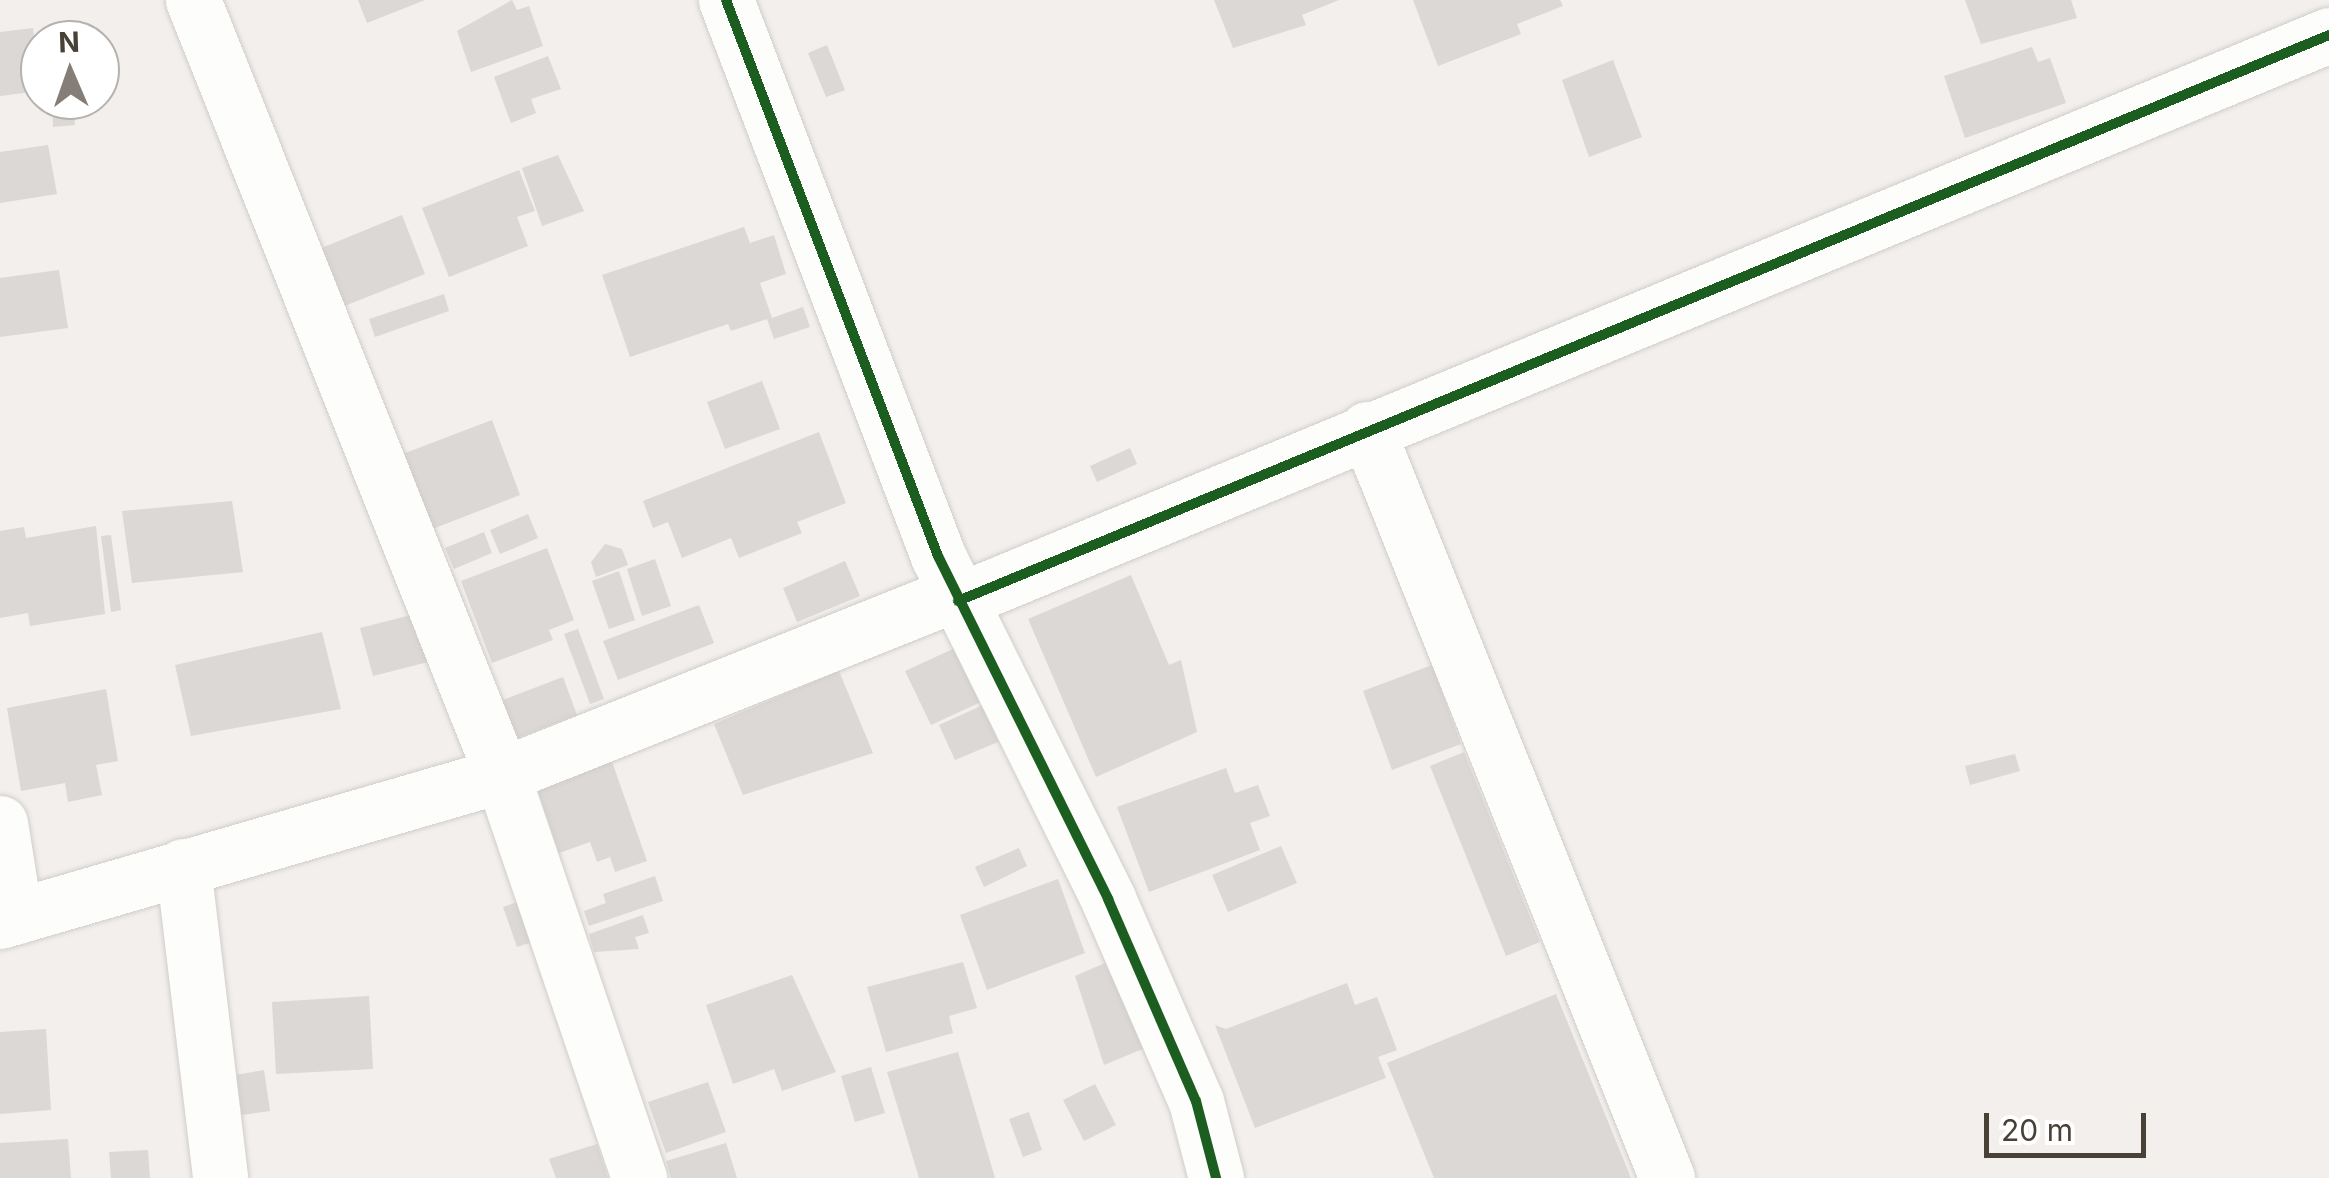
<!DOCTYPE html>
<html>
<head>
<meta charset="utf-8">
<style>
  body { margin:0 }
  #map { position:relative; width:2329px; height:1178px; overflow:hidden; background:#f2efec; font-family:Inter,sans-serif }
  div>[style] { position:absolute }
  .building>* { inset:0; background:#dbd8d5 }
  .roads { filter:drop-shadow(0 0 2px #d0cdca) drop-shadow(0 0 2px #d0cdca) }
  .minor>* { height:55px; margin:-27.5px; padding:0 27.5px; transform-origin:27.5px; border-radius:27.5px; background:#fdfdfc }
  .cycleway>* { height:10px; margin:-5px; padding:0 5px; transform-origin:5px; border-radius:5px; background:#1b5e20 }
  span { translate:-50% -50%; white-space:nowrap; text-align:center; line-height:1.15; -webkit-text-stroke:10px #fff; paint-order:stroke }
  .north { position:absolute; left:20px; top:20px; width:100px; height:100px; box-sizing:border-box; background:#fff; border:2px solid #b6b3af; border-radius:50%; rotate:358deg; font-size:28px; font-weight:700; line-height:40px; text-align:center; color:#484138 }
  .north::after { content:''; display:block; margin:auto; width:35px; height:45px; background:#847e77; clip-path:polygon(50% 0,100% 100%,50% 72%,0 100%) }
  .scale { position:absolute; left:1984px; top:1113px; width:162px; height:45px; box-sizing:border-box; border:5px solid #484138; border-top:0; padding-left:12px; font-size:30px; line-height:35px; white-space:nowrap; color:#484138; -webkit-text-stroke:8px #fff; paint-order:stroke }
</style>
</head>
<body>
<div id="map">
  <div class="building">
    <div style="clip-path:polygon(358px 0,425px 0,367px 23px)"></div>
    <div style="clip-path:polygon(512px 0,517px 10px,529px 6px,543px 46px,471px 72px,457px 31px)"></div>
    <div style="clip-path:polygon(1214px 0,1339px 0,1302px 15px,1306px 25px,1233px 48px)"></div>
    <div style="clip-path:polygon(1413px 0,1560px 0,1563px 6px,1517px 24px,1521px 34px,1438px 66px)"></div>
    <div style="clip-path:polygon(1965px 0,2071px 0,2077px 18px,1981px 44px)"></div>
    <div style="clip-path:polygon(33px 28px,40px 91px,0 96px,0 32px)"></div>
    <div style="clip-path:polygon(827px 45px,845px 90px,826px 97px,808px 53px)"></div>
    <div style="clip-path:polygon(2032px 47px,2038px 62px,2050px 58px,2066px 103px,1965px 138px,1944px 76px)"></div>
    <div style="clip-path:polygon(548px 56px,561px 89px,531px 99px,536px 113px,511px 123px,494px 77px)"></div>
    <div style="clip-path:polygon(1613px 60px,1642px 137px,1589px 157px,1562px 80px)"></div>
    <div style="clip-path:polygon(52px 100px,73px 100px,75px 125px,53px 127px)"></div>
    <div style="clip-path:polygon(48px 145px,57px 194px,0 203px,0 152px)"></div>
    <div style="clip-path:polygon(558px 155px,584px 211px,542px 226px,522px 168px)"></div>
    <div style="clip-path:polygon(519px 170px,535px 211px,517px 217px,528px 246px,449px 277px,422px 208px)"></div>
    <div style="clip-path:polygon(402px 215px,425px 274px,342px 307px,319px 249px)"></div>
    <div style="clip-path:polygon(744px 227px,750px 243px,774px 235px,786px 274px,760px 283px,772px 318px,803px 307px,810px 327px,774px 339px,767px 319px,731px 331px,728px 324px,630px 357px,602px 275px)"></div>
    <div style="clip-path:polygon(59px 270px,68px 328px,0 337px,0 278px)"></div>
    <div style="clip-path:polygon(444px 294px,449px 311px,375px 337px,369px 319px)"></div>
    <div style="clip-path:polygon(762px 381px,780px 429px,725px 449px,707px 402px)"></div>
    <div style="clip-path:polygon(492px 420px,520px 495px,430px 530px,400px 455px)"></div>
    <div style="clip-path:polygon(819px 432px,846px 503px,797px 522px,802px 533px,739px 558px,731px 538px,682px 558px,668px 522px,653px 528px,643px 501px)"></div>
    <div style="clip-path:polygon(1130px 448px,1137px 464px,1097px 482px,1090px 466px)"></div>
    <div style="clip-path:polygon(232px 501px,243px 572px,132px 583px,122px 511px)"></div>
    <div style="clip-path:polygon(528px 514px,538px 538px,500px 554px,490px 530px)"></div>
    <div style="clip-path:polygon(96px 526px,105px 614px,30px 626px,28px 613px,0 618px,0 531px,24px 527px,26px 538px)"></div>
    <div style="clip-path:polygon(484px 532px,492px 553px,454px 569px,445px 548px)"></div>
    <div style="clip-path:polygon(111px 535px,121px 610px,111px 612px,101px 536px)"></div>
    <div style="clip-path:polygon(605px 544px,622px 549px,628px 565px,596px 577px,591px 562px)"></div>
    <div style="clip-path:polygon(547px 548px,574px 620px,549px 630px,553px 640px,492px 663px,461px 581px)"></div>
    <div style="clip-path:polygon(655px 559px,671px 606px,642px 616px,627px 569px)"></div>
    <div style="clip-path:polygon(845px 561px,860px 596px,797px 622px,783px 588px)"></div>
    <div style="clip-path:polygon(619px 571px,635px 620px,609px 629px,592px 581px)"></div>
    <div style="clip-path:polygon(1131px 575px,1169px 665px,1181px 660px,1197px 732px,1096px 777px,1028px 619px)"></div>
    <div style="clip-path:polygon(699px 605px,714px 643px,618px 680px,603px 641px)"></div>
    <div style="clip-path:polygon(415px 614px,428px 662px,373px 676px,360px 628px)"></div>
    <div style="clip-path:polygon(578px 629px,604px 699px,590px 704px,564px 634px)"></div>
    <div style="clip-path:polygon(322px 632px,341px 709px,191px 736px,175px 665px)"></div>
    <div style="clip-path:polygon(955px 648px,981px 702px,931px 725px,905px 671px)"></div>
    <div style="clip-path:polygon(1432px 665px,1461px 744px,1392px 770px,1363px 691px)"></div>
    <div style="clip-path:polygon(839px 671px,873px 753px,743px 795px,714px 724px)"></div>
    <div style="clip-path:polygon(563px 677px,577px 715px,515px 739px,500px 701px)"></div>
    <div style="clip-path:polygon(106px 689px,118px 761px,96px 765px,102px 795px,68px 802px,65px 783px,21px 791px,7px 708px)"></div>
    <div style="clip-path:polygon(983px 705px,998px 742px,955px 760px,939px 725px)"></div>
    <div style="clip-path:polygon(1464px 752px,1540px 942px,1506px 956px,1430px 766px)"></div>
    <div style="clip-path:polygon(2015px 754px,2020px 771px,1970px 785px,1965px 766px)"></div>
    <div style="clip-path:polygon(610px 756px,647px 861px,615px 872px,610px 857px,597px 862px,590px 842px,559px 853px,535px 783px)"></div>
    <div style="clip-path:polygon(1226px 768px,1235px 793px,1258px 785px,1270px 816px,1250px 823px,1260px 850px,1149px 892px,1117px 807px)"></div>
    <div style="clip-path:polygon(1281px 846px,1297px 883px,1228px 912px,1212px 875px)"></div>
    <div style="clip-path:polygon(1019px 848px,1027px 866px,984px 887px,975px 867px)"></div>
    <div style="clip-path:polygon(655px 876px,663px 901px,589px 926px,584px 911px,606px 903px,603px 894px)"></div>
    <div style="clip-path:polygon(1058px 879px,1085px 953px,987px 990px,960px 915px)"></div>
    <div style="clip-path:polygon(517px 902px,532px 942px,517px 947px,503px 907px)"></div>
    <div style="clip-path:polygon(643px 915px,649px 933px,635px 937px,639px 949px,594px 952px,589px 934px)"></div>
    <div style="clip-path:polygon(963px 962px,977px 1008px,949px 1016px,953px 1033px,886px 1052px,867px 987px)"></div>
    <div style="clip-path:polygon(1105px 963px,1145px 1048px,1104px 1065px,1075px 976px)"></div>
    <div style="clip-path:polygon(792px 975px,836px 1072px,782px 1091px,774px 1069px,733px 1084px,706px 1005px)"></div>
    <div style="clip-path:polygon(1347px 983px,1355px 1005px,1377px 997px,1397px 1050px,1378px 1057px,1386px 1078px,1255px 1128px,1215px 1025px,1226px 1029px)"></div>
    <div style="clip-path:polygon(1556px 994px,1631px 1178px,1434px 1178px,1387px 1063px)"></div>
    <div style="clip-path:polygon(369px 996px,373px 1069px,276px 1074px,272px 1002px)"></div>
    <div style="clip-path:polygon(46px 1029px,51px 1110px,0 1114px,0 1032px)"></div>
    <div style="clip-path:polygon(958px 1052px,995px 1178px,919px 1178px,887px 1072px)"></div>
    <div style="clip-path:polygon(871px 1067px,885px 1113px,855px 1122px,841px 1076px)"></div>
    <div style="clip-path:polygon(264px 1070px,270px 1111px,242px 1115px,235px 1075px)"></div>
    <div style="clip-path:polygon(708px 1082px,726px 1132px,666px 1153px,648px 1102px)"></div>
    <div style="clip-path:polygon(1095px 1084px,1116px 1125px,1084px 1141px,1063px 1100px)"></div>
    <div style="clip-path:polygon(1029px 1112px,1042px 1150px,1023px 1157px,1009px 1119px)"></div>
    <div style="clip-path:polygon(68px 1139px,71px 1178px,0 1178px,0 1143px)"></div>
    <div style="clip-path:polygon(726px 1143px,737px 1178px,671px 1178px,666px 1161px)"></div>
    <div style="clip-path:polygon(597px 1144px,608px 1178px,556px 1178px,549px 1159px)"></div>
    <div style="clip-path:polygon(148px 1150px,150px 1178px,111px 1178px,109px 1152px)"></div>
  </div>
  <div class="roads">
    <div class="minor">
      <div style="left:193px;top:0;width:834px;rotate:68.26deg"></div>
      <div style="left:502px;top:775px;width:426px;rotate:71.2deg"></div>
      <div style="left:726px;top:0;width:595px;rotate:69.13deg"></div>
      <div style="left:938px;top:556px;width:383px;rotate:63.6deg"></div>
      <div style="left:1108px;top:899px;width:220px;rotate:66.5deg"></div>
      <div style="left:1196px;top:1101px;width:80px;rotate:75.4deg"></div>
      <div style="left:1367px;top:429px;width:807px;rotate:68.17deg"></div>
      <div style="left:958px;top:601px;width:1483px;rotate:-22.43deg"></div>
      <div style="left:0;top:823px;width:95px;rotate:80.9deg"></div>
      <div style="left:183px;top:866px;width:314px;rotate:83.2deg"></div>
      <div style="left:0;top:921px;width:523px;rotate:-16.22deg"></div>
      <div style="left:502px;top:775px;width:487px;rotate:-21.8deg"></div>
    </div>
  </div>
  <div class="cycleway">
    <div style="left:726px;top:0;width:595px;rotate:69.13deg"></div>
    <div style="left:938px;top:556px;width:383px;rotate:63.6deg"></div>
    <div style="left:1108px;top:899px;width:220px;rotate:66.5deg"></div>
    <div style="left:1196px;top:1101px;width:80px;rotate:75.4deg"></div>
    <div style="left:958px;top:601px;width:1483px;rotate:-22.43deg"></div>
  </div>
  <div class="north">N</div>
  <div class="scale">20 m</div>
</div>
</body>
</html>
